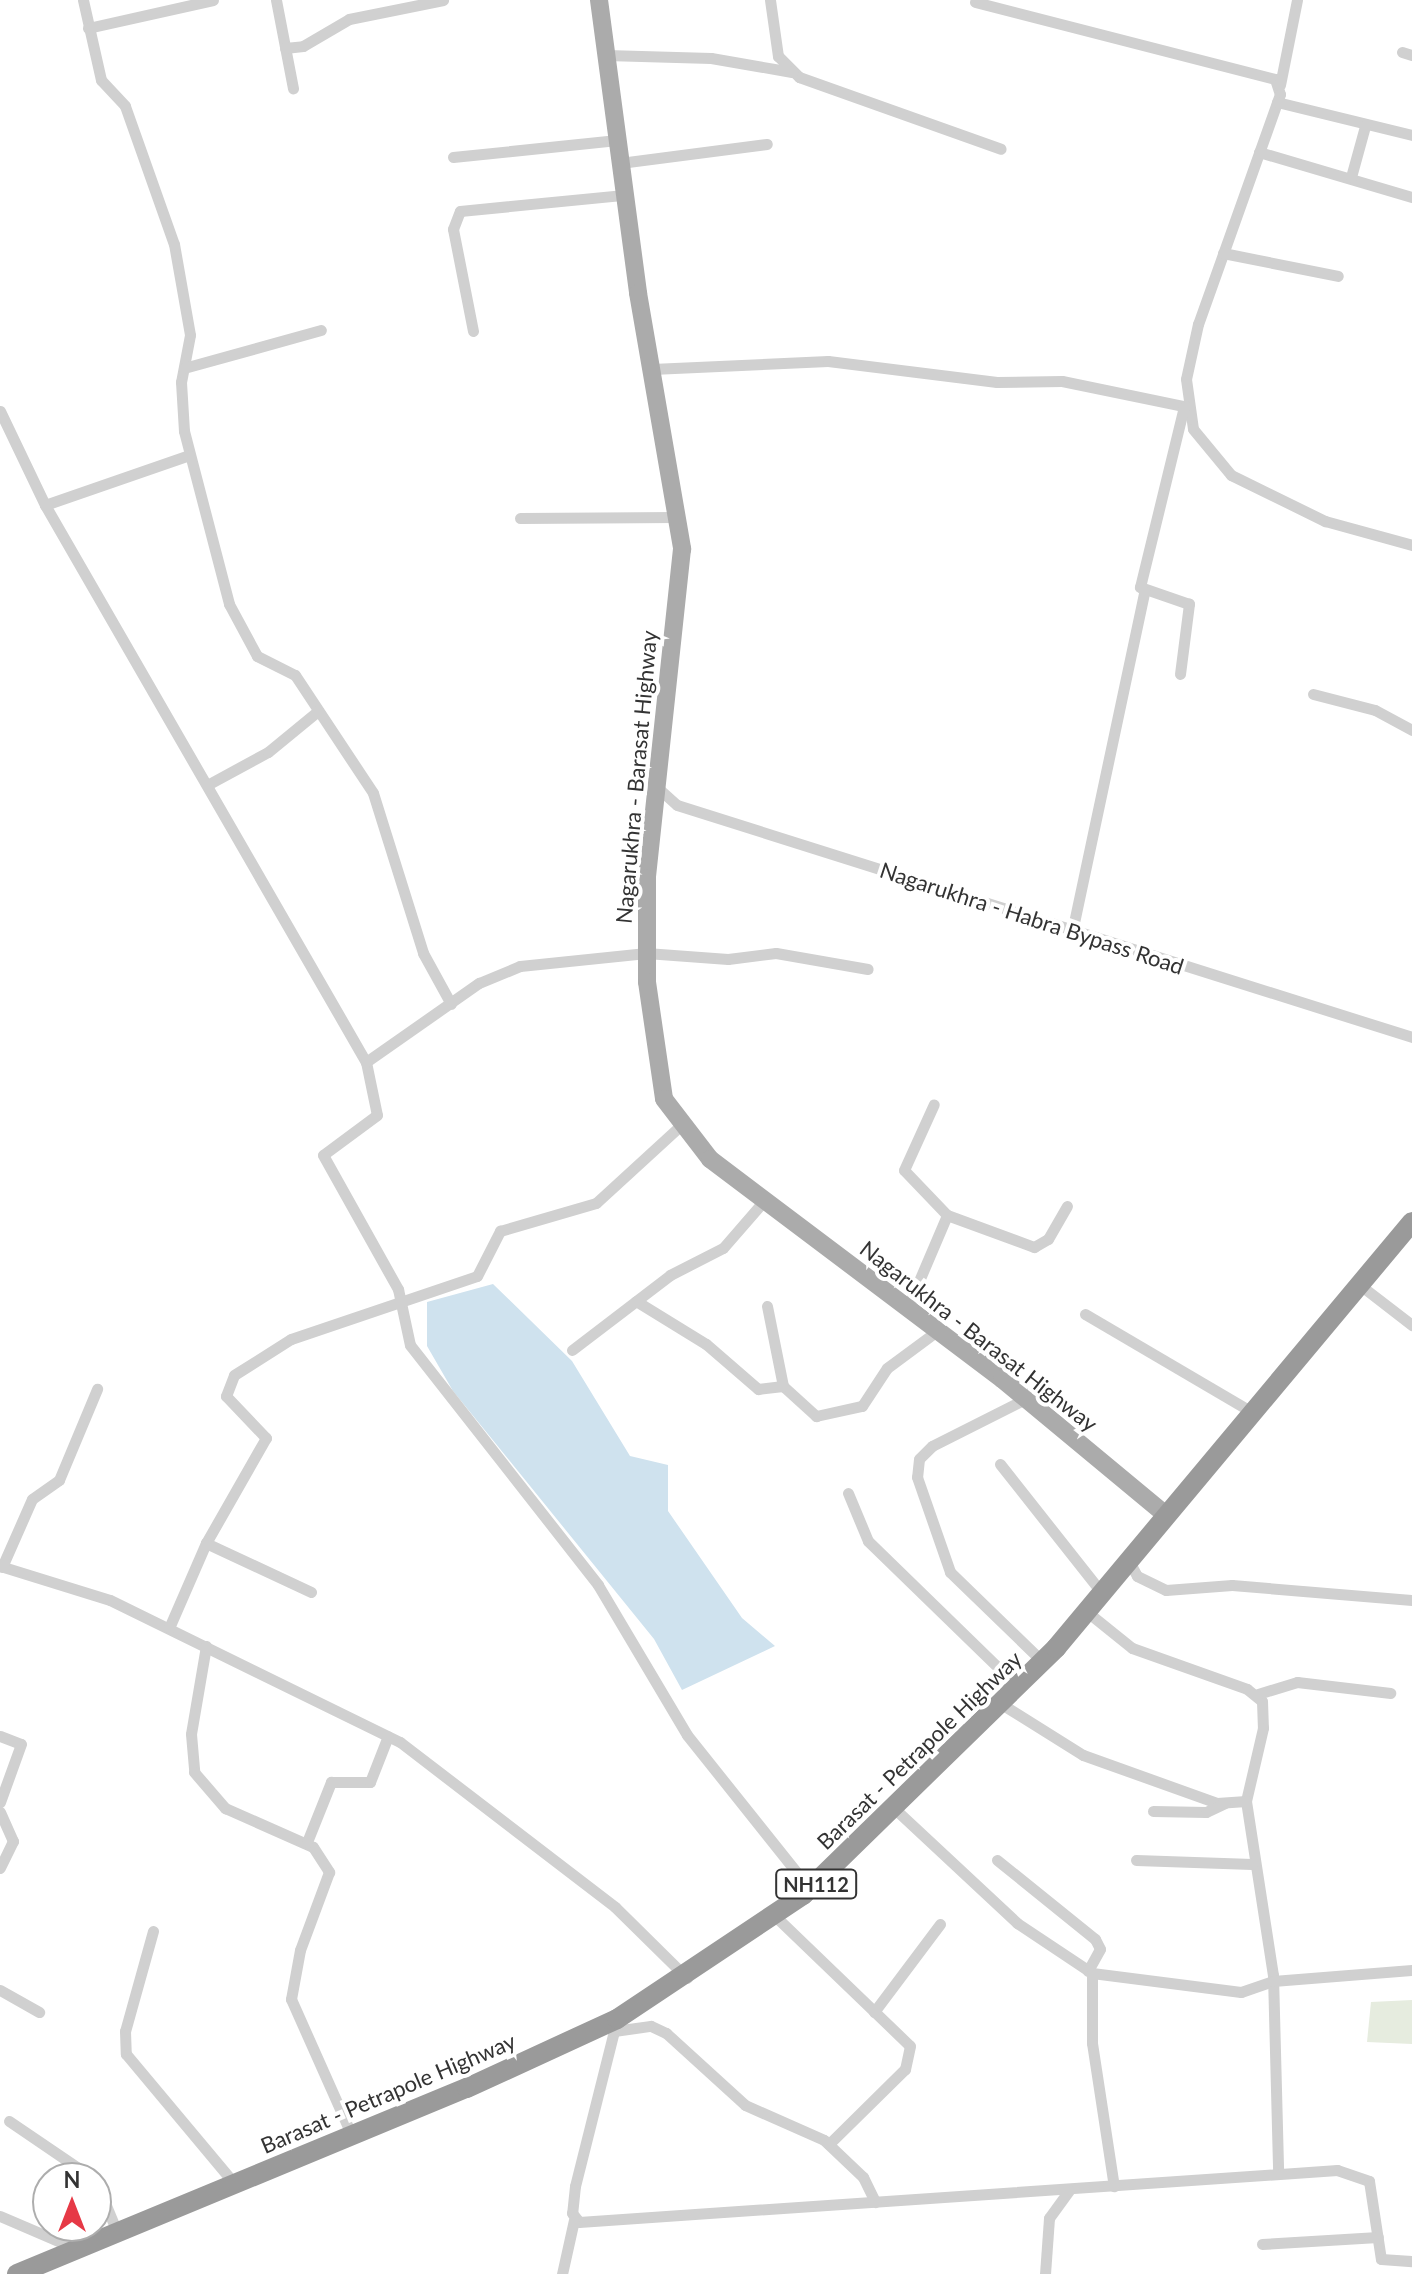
<!DOCTYPE html>
<html>
<head>
<meta charset="utf-8">
<style>
  body { margin:0 }
  #map { position:relative; width:1412px; height:2274px; overflow:hidden; background:#fff; font-family:Lato,sans-serif }
  div>[style] { position:absolute }
  .green>* { inset:0; background:#e6ecdf }
  .water>* { inset:0; background:#cfe2ee }
  .street>* { height:11px; margin:-5.5px; padding:0 5.5px; transform-origin:5.5px; border-radius:5.5px; background:#d0d0d0 }
  .primary>* { height:18px; margin:-9px; padding:0 9px; transform-origin:9px; border-radius:9px; background:#ababab }
  .highway>* { height:20px; margin:-10px; padding:0 10px; transform-origin:10px; border-radius:10px; background:#9a9a9a }
  span { translate:-50% -50%; white-space:nowrap; text-align:center; line-height:1.15; -webkit-text-stroke:8px #fff; paint-order:stroke }
  .shield-label span { padding:2px 6px; background:#fff; border:2px solid; border-radius:6px; -webkit-text-stroke-width:0 }
  .shield-label { font-size:20px; color:#333; font-weight:700 }
  .street-label { font-size:22px; color:#333 }
  .north { position:absolute; left:32px; top:2162px; width:80px; height:80px; box-sizing:border-box; background:#fff; border:2px solid #adadad; border-radius:50%; rotate:0deg; font-size:22px; font-weight:700; line-height:32px; text-align:center; color:#333 }
  .north::after { content:''; display:block; margin:auto; width:28px; height:36px; background:#e63946; clip-path:polygon(50% 0,100% 100%,50% 72%,0 100%) }
</style>
</head>
<body>
<div id="map">
  <div class="green">
    <div style="clip-path:polygon(1412px 2000px,1412px 2044px,1367px 2042px,1371px 2002px)"></div>
  </div>
  <div class="water">
    <div style="clip-path:polygon(493px 1284px,572px 1361px,630px 1456px,668px 1465px,668px 1511px,742px 1618px,775px 1646px,682px 1690px,654px 1639px,453px 1391px,427px 1346px,427px 1302px)"></div>
  </div>
  <div class="street">
    <div style="left:83px;top:0;width:82px;rotate:77.3deg"></div>
    <div style="left:101px;top:80px;width:35px;rotate:47deg"></div>
    <div style="left:125px;top:106px;width:146px;rotate:70.5deg"></div>
    <div style="left:174px;top:244px;width:92px;rotate:80deg"></div>
    <div style="left:190px;top:335px;width:48px;rotate:100.8deg"></div>
    <div style="left:181px;top:382px;width:49px;rotate:86.5deg"></div>
    <div style="left:184px;top:431px;width:179px;rotate:75.4deg"></div>
    <div style="left:229px;top:604px;width:59px;rotate:61.7deg"></div>
    <div style="left:257px;top:656px;width:42px;rotate:26.6deg"></div>
    <div style="left:295px;top:675px;width:141px;rotate:56.5deg"></div>
    <div style="left:373px;top:793px;width:168px;rotate:72.6deg"></div>
    <div style="left:423px;top:953px;width:58px;rotate:61.2deg"></div>
    <div style="left:276px;top:0;width:90px;rotate:79.1deg"></div>
    <div style="left:770px;top:0;width:57px;rotate:81.9deg"></div>
    <div style="left:778px;top:56px;width:30px;rotate:45deg"></div>
    <div style="left:799px;top:77px;width:214px;rotate:19.6deg"></div>
    <div style="left:975px;top:2px;width:310px;rotate:14.4deg"></div>
    <div style="left:1275px;top:79px;width:16px;rotate:72deg"></div>
    <div style="left:1280px;top:94px;width:244px;rotate:109.6deg"></div>
    <div style="left:1198px;top:324px;width:56px;rotate:102.3deg"></div>
    <div style="left:1186px;top:379px;width:50px;rotate:82deg"></div>
    <div style="left:1193px;top:429px;width:60px;rotate:50.4deg"></div>
    <div style="left:1231px;top:475px;width:105px;rotate:26.1deg"></div>
    <div style="left:1325px;top:521px;width:90px;rotate:15.4deg"></div>
    <div style="left:88px;top:28px;width:128px;rotate:-12.6deg"></div>
    <div style="left:285px;top:48px;width:18px;rotate:-6deg"></div>
    <div style="left:303px;top:46px;width:53px;rotate:-30.4deg"></div>
    <div style="left:349px;top:19px;width:96px;rotate:-11.4deg"></div>
    <div style="left:1402px;top:52px;width:10px;rotate:17deg"></div>
    <div style="left:606px;top:55px;width:105px;rotate:1.6deg"></div>
    <div style="left:711px;top:58px;width:82px;rotate:9.8deg"></div>
    <div style="left:1280px;top:85px;width:87px;rotate:-78.7deg"></div>
    <div style="left:1277px;top:102px;width:139px;rotate:13.7deg"></div>
    <div style="left:1259px;top:152px;width:159px;rotate:16.4deg"></div>
    <div style="left:453px;top:157px;width:165px;rotate:-5.9deg"></div>
    <div style="left:620px;top:163px;width:148px;rotate:-7.4deg"></div>
    <div style="left:1351px;top:177px;width:53px;rotate:-74.6deg"></div>
    <div style="left:1223px;top:253px;width:117px;rotate:11.3deg"></div>
    <div style="left:473px;top:331px;width:104px;rotate:-101.1deg"></div>
    <div style="left:453px;top:229px;width:19px;rotate:-69deg"></div>
    <div style="left:460px;top:211px;width:165px;rotate:-5.6deg"></div>
    <div style="left:184px;top:368px;width:142px;rotate:-15.5deg"></div>
    <div style="left:652px;top:369px;width:176px;rotate:-2.6deg"></div>
    <div style="left:828px;top:361px;width:170px;rotate:7.1deg"></div>
    <div style="left:997px;top:382px;width:65px;rotate:-0.9deg"></div>
    <div style="left:1062px;top:381px;width:128px;rotate:11.7deg"></div>
    <div style="left:0;top:411px;width:104px;rotate:64.4deg"></div>
    <div style="left:45px;top:505px;width:643px;rotate:60.05deg"></div>
    <div style="left:366px;top:1062px;width:54px;rotate:78.3deg"></div>
    <div style="left:377px;top:1115px;width:67px;rotate:143.5deg"></div>
    <div style="left:323px;top:1155px;width:154px;rotate:60.8deg"></div>
    <div style="left:398px;top:1289px;width:57px;rotate:77.9deg"></div>
    <div style="left:410px;top:1345px;width:305px;rotate:51.9deg"></div>
    <div style="left:598px;top:1585px;width:174px;rotate:59.3deg"></div>
    <div style="left:687px;top:1735px;width:197px;rotate:51.4deg"></div>
    <div style="left:45px;top:505px;width:152px;rotate:-19.1deg"></div>
    <div style="left:520px;top:518px;width:157px;rotate:-0.4deg"></div>
    <div style="left:1180px;top:674px;width:71px;rotate:-82.7deg"></div>
    <div style="left:1189px;top:604px;width:52px;rotate:-160.9deg"></div>
    <div style="left:1140px;top:587px;width:185px;rotate:-76.3deg"></div>
    <div style="left:1313px;top:694px;width:64px;rotate:14.5deg"></div>
    <div style="left:1375px;top:710px;width:42px;rotate:28.4deg"></div>
    <div style="left:209px;top:784px;width:67px;rotate:-28.5deg"></div>
    <div style="left:268px;top:752px;width:65px;rotate:-39.4deg"></div>
    <div style="left:658px;top:788px;width:25px;rotate:42deg"></div>
    <div style="left:677px;top:805px;width:771px;rotate:17.52deg"></div>
    <div style="left:1072px;top:932px;width:348px;rotate:-78deg"></div>
    <div style="left:366px;top:1062px;width:138px;rotate:-35deg"></div>
    <div style="left:479px;top:983px;width:44px;rotate:-22.5deg"></div>
    <div style="left:520px;top:966px;width:127px;rotate:-5.9deg"></div>
    <div style="left:646px;top:953px;width:82px;rotate:4.2deg"></div>
    <div style="left:728px;top:959px;width:48px;rotate:-7.1deg"></div>
    <div style="left:776px;top:953px;width:93px;rotate:9.9deg"></div>
    <div style="left:947px;top:1215px;width:93px;rotate:20.2deg"></div>
    <div style="left:1034px;top:1247px;width:16px;rotate:-30deg"></div>
    <div style="left:1048px;top:1239px;width:38px;rotate:-60deg"></div>
    <div style="left:1360px;top:1285px;width:66px;rotate:37.6deg"></div>
    <div style="left:636px;top:1301px;width:82px;rotate:31.6deg"></div>
    <div style="left:706px;top:1344px;width:69px;rotate:40.9deg"></div>
    <div style="left:758px;top:1389px;width:25px;rotate:-7deg"></div>
    <div style="left:783px;top:1386px;width:45px;rotate:42.3deg"></div>
    <div style="left:816px;top:1416px;width:47px;rotate:-12.3deg"></div>
    <div style="left:862px;top:1406px;width:45px;rotate:-56.7deg"></div>
    <div style="left:887px;top:1368px;width:62px;rotate:-36.5deg"></div>
    <div style="left:767px;top:1306px;width:82px;rotate:78.7deg"></div>
    <div style="left:907px;top:1309px;width:102px;rotate:-66.9deg"></div>
    <div style="left:947px;top:1215px;width:62px;rotate:-133.7deg"></div>
    <div style="left:904px;top:1170px;width:72px;rotate:-65.6deg"></div>
    <div style="left:1085px;top:1314px;width:196px;rotate:30.4deg"></div>
    <div style="left:572px;top:1350px;width:123px;rotate:-37.4deg"></div>
    <div style="left:670px;top:1275px;width:59px;rotate:-27deg"></div>
    <div style="left:723px;top:1248px;width:61px;rotate:-49deg"></div>
    <div style="left:1025px;top:1399px;width:104px;rotate:153.2deg"></div>
    <div style="left:932px;top:1446px;width:18px;rotate:135deg"></div>
    <div style="left:919px;top:1459px;width:18px;rotate:96deg"></div>
    <div style="left:917px;top:1477px;width:101px;rotate:70.8deg"></div>
    <div style="left:950px;top:1572px;width:129px;rotate:44.1deg"></div>
    <div style="left:1000px;top:1464px;width:164px;rotate:51.7deg"></div>
    <div style="left:848px;top:1493px;width:52px;rotate:67.4deg"></div>
    <div style="left:868px;top:1541px;width:211px;rotate:44.2deg"></div>
    <div style="left:1129px;top:1561px;width:17px;rotate:62deg"></div>
    <div style="left:1137px;top:1576px;width:32px;rotate:26deg"></div>
    <div style="left:1166px;top:1590px;width:66px;rotate:-4.3deg"></div>
    <div style="left:1232px;top:1585px;width:181px;rotate:4.8deg"></div>
    <div style="left:0;top:1566px;width:115px;rotate:17.2deg"></div>
    <div style="left:110px;top:1600px;width:323px;rotate:26.1deg"></div>
    <div style="left:400px;top:1742px;width:271px;rotate:37.5deg"></div>
    <div style="left:615px;top:1907px;width:101px;rotate:44.6deg"></div>
    <div style="left:2px;top:1567px;width:74px;rotate:-66.2deg"></div>
    <div style="left:32px;top:1499px;width:33px;rotate:-35deg"></div>
    <div style="left:59px;top:1480px;width:99px;rotate:-67.3deg"></div>
    <div style="left:311px;top:1592px;width:116px;rotate:-155deg"></div>
    <div style="left:206px;top:1543px;width:121px;rotate:-60.3deg"></div>
    <div style="left:266px;top:1438px;width:58px;rotate:-133.6deg"></div>
    <div style="left:226px;top:1396px;width:22px;rotate:-69deg"></div>
    <div style="left:234px;top:1375px;width:67px;rotate:-32.3deg"></div>
    <div style="left:291px;top:1339px;width:196px;rotate:-18.7deg"></div>
    <div style="left:477px;top:1276px;width:51px;rotate:-62.9deg"></div>
    <div style="left:500px;top:1231px;width:100px;rotate:-16.3deg"></div>
    <div style="left:596px;top:1203px;width:114px;rotate:-42.5deg"></div>
    <div style="left:1086px;top:1611px;width:59px;rotate:38.8deg"></div>
    <div style="left:1132px;top:1648px;width:122px;rotate:19.6deg"></div>
    <div style="left:1247px;top:1689px;width:19px;rotate:39deg"></div>
    <div style="left:1262px;top:1701px;width:27px;rotate:88deg"></div>
    <div style="left:1263px;top:1728px;width:75px;rotate:103.1deg"></div>
    <div style="left:1246px;top:1801px;width:176px;rotate:81.2deg"></div>
    <div style="left:1273px;top:1975px;width:197px;rotate:88.5deg"></div>
    <div style="left:169px;top:1628px;width:93px;rotate:-66.5deg"></div>
    <div style="left:206px;top:1646px;width:89px;rotate:99.7deg"></div>
    <div style="left:191px;top:1734px;width:38px;rotate:85deg"></div>
    <div style="left:194px;top:1772px;width:48px;rotate:49.3deg"></div>
    <div style="left:225px;top:1808px;width:96px;rotate:23.9deg"></div>
    <div style="left:313px;top:1847px;width:30px;rotate:57deg"></div>
    <div style="left:329px;top:1872px;width:83px;rotate:110.4deg"></div>
    <div style="left:300px;top:1950px;width:50px;rotate:100.4deg"></div>
    <div style="left:291px;top:1999px;width:150px;rotate:66deg"></div>
    <div style="left:1258px;top:1694px;width:41px;rotate:-17.1deg"></div>
    <div style="left:1297px;top:1682px;width:94px;rotate:6.7deg"></div>
    <div style="left:1003px;top:1705px;width:94px;rotate:32deg"></div>
    <div style="left:1083px;top:1755px;width:142px;rotate:19.7deg"></div>
    <div style="left:1217px;top:1803px;width:29px;rotate:-4deg"></div>
    <div style="left:0;top:1736px;width:22px;rotate:21deg"></div>
    <div style="left:21px;top:1744px;width:62px;rotate:109.9deg"></div>
    <div style="left:896px;top:1810px;width:166px;rotate:43deg"></div>
    <div style="left:1017px;top:1923px;width:90px;rotate:33.7deg"></div>
    <div style="left:1092px;top:1973px;width:150px;rotate:7.3deg"></div>
    <div style="left:1241px;top:1992px;width:34px;rotate:-19deg"></div>
    <div style="left:1273px;top:1981px;width:139px;rotate:-4.5deg"></div>
    <div style="left:1153px;top:1811px;width:53px;rotate:1.1deg"></div>
    <div style="left:1206px;top:1812px;width:21px;rotate:-25deg"></div>
    <div style="left:0;top:1812px;width:32px;rotate:66deg"></div>
    <div style="left:13px;top:1841px;width:30px;rotate:116deg"></div>
    <div style="left:307px;top:1842px;width:65px;rotate:-68.2deg"></div>
    <div style="left:331px;top:1782px;width:39px"></div>
    <div style="left:370px;top:1782px;width:49px;rotate:-68.6deg"></div>
    <div style="left:997px;top:1860px;width:126px;rotate:38.9deg"></div>
    <div style="left:1095px;top:1939px;width:11px;rotate:63deg"></div>
    <div style="left:1100px;top:1949px;width:25px;rotate:119deg"></div>
    <div style="left:1136px;top:1860px;width:116px;rotate:2deg"></div>
    <div style="left:775px;top:1916px;width:187px;rotate:43.9deg"></div>
    <div style="left:910px;top:2046px;width:24px;rotate:102deg"></div>
    <div style="left:905px;top:2069px;width:107px;rotate:135.4deg"></div>
    <div style="left:153px;top:1931px;width:104px;rotate:105.6deg"></div>
    <div style="left:125px;top:2031px;width:23px;rotate:88deg"></div>
    <div style="left:126px;top:2054px;width:168px;rotate:50.1deg"></div>
    <div style="left:1092px;top:1973px;width:70px;rotate:90deg"></div>
    <div style="left:1092px;top:2043px;width:145px;rotate:81.3deg"></div>
    <div style="left:0;top:1990px;width:45px;rotate:29.4deg"></div>
    <div style="left:874px;top:2012px;width:110px;rotate:-53.1deg"></div>
    <div style="left:617px;top:2019px;width:172px;rotate:104.1deg"></div>
    <div style="left:575px;top:2186px;width:27px;rotate:96deg"></div>
    <div style="left:572px;top:2213px;width:11px;rotate:52deg"></div>
    <div style="left:579px;top:2222px;width:760px;rotate:-3.92deg"></div>
    <div style="left:1337px;top:2170px;width:34px;rotate:19deg"></div>
    <div style="left:1369px;top:2181px;width:79px;rotate:81.3deg"></div>
    <div style="left:1381px;top:2259px;width:31px;rotate:4deg"></div>
    <div style="left:614px;top:2031px;width:37px;rotate:-8deg"></div>
    <div style="left:651px;top:2026px;width:17px;rotate:25deg"></div>
    <div style="left:666px;top:2033px;width:107px;rotate:42.3deg"></div>
    <div style="left:745px;top:2105px;width:86px;rotate:23.9deg"></div>
    <div style="left:824px;top:2140px;width:54px;rotate:43.5deg"></div>
    <div style="left:863px;top:2177px;width:28px;rotate:64deg"></div>
    <div style="left:9px;top:2121px;width:102px;rotate:34.2deg"></div>
    <div style="left:96px;top:2181px;width:55px;rotate:67.6deg"></div>
    <div style="left:0;top:2216px;width:84px;rotate:23.2deg"></div>
    <div style="left:1262px;top:2244px;width:116px;rotate:-3.5deg"></div>
    <div style="left:562px;top:2274px;width:55px;rotate:-77.5deg"></div>
    <div style="left:1045px;top:2274px;width:56px;rotate:-85.9deg"></div>
    <div style="left:1049px;top:2218px;width:34px;rotate:-54deg"></div>
  </div>
  <div class="primary">
    <div style="left:599px;top:0;width:296px;rotate:82.4deg"></div>
    <div style="left:638px;top:293px;width:260px;rotate:80.2deg"></div>
    <div style="left:682px;top:549px;width:331px;rotate:96.1deg"></div>
    <div style="left:647px;top:878px;width:104px;rotate:90deg"></div>
    <div style="left:647px;top:982px;width:118px;rotate:81.7deg"></div>
    <div style="left:664px;top:1099px;width:76px;rotate:52.5deg"></div>
    <div style="left:710px;top:1159px;width:366px;rotate:37deg"></div>
    <div style="left:1002px;top:1379px;width:214px;rotate:39.7deg"></div>
  </div>
  <div class="highway">
    <div style="left:17px;top:2274px;width:487px;rotate:-22.5deg"></div>
    <div style="left:467px;top:2088px;width:165px;rotate:-24.7deg"></div>
    <div style="left:617px;top:2019px;width:224px;rotate:-33.7deg"></div>
    <div style="left:803px;top:1895px;width:354px;rotate:-44.3deg"></div>
    <div style="left:1056px;top:1648px;width:555px;rotate:-50.12deg"></div>
  </div>
  <div class="shield-label">
    <span style="left:816px;top:1884px">NH112</span>
  </div>
  <div class="street-label">
    <span style="left:636px;top:777px;rotate:-85deg">Nagarukhra - Barasat Highway</span>
    <span style="left:1032px;top:918px;rotate:18deg">Nagarukhra - Habra Bypass Road</span>
    <span style="left:979px;top:1336px;rotate:38deg">Nagarukhra - Barasat Highway</span>
    <span style="left:919px;top:1750px;rotate:-44deg">Barasat - Petrapole Highway</span>
    <span style="left:388px;top:2093px;rotate:-23deg">Barasat - Petrapole Highway</span>
  </div>
  <div class="north">N</div>
</div>
</body>
</html>
